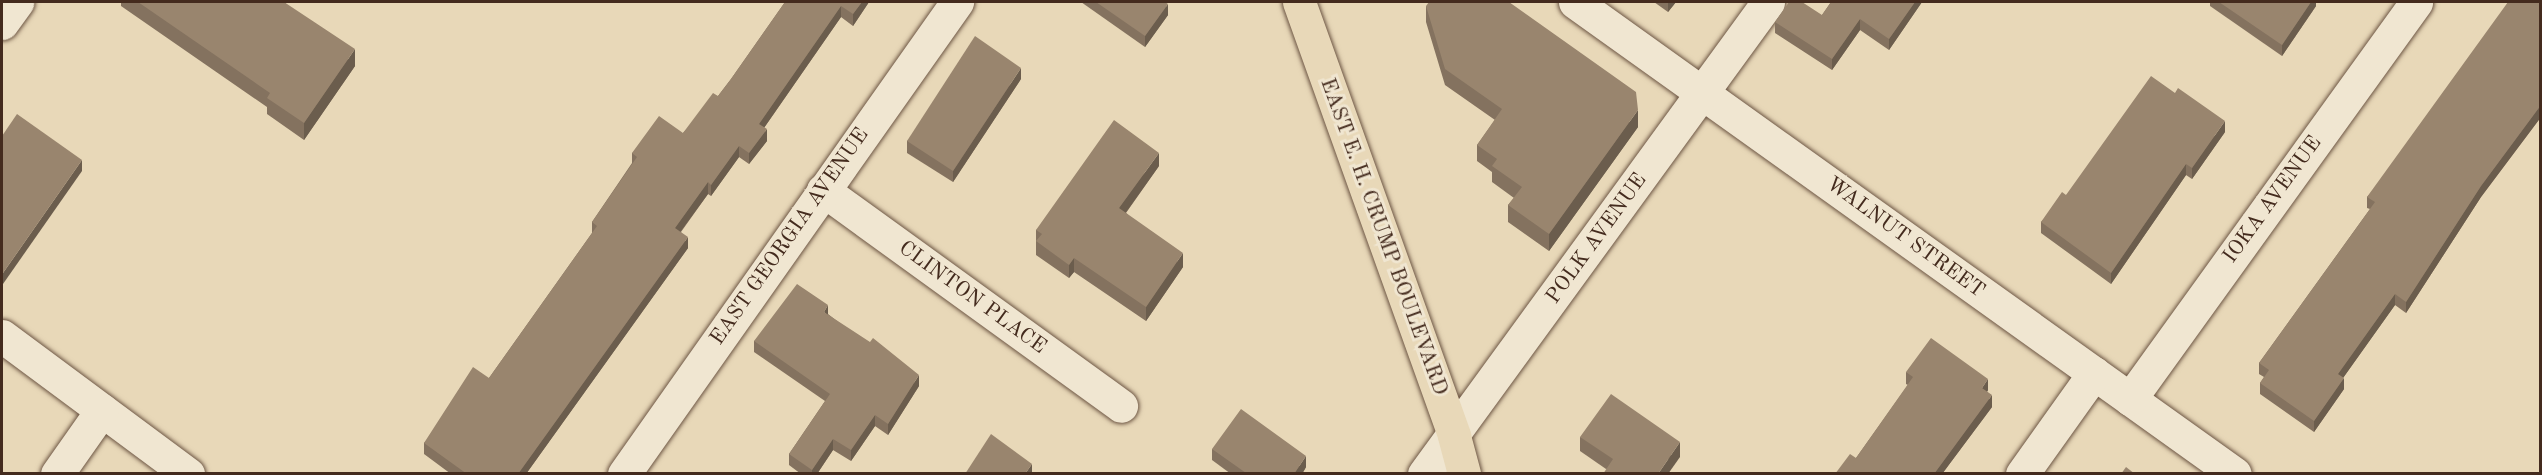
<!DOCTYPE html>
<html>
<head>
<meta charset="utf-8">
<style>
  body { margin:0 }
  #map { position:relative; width:2542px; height:475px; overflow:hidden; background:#e8d8b8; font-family:"Old Standard TT",serif }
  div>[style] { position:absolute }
  .roads { filter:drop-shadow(0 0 2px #6d5644) drop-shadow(0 0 2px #6d5644) }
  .minor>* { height:33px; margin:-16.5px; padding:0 16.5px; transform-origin:16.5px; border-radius:16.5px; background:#f0e6d1 }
  .major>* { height:33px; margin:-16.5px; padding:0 16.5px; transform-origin:16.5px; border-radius:16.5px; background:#e8d8b8 }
  .wall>* { inset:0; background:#84725f }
  .shaded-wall>* { inset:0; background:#6b5d4d }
  .building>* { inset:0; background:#99856e }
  span { translate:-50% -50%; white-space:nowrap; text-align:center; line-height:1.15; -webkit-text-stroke:6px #f0e6d1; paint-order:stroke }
  .street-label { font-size:21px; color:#442b1e }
  .frame { position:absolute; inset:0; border:3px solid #442b1e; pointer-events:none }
</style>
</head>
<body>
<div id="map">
  <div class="roads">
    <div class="minor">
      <div style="left:1575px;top:2px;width:811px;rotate:35.57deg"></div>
      <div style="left:2px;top:23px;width:26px;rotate:-54deg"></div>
      <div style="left:823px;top:190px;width:368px;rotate:35.9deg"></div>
      <div style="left:2px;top:336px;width:232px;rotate:36.6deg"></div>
      <div style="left:2130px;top:399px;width:489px;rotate:-54.2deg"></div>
      <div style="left:57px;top:474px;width:78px;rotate:-54.9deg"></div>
      <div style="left:624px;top:474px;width:578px;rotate:-54.8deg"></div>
      <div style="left:1424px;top:474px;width:584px;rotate:-53.91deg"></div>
      <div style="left:2022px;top:474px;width:124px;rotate:-54.5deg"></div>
    </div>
    <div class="major">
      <div style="left:1299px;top:2px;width:461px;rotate:70.3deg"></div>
      <div style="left:1454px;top:436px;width:39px;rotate:75deg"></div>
    </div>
  </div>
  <div class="wall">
    <div style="clip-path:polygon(121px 2px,284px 2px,355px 66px,304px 140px,267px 114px,267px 107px,121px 6px)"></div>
    <div style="clip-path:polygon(785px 2px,869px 2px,853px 26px,841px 17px,764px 128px,767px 141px,749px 164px,739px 157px,711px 196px,708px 194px,681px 232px,688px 248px,526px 474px,451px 474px,424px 454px,424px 443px,489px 378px,592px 233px,592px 222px,632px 163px,632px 153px,683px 133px,718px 96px,731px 79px)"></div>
    <div style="clip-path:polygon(1081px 2px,1165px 2px,1168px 15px,1145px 47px)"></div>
    <div style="clip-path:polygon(1654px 2px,1676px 2px,1668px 12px)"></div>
    <div style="clip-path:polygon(1831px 2px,1922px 2px,1889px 50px,1860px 30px,1832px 70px,1775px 33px,1775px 22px,1822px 15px)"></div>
    <div style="clip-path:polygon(2210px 2px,2316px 2px,2316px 6px,2282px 56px,2210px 6px)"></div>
    <div style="clip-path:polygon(2541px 2px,2541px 117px,2481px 197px,2406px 313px,2395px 305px,2343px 378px,2344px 389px,2314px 432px,2260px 394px,2260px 383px,2264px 377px,2259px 374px,2259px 363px,2370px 209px,2367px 208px,2367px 197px)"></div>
    <div style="clip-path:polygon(1426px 6px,1638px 127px,1549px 251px,1508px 222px,1508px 205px,1514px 198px,1492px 182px,1492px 172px,1477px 161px,1477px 145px,1495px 120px,1445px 85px,1426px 22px)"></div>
    <div style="clip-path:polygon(1021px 79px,953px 182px,907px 153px,907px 141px)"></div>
    <div style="clip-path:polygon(2225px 132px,2192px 179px,2186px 175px,2111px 284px,2041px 233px,2041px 222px,2066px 195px)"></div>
    <div style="clip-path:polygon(1159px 166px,1126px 213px,1183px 267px,1146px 321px,1074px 272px,1069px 278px,1036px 255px,1036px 230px)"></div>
    <div style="clip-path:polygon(828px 314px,919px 386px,888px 435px,875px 426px,851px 461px,833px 450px,817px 474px,801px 474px,789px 465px,789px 454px,825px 401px,754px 352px,754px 341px)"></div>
    <div style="clip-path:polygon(1906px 372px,1988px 390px,1987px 392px,1992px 407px,1942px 474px,1835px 474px,1856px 458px,1908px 385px,1906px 384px)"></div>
    <div style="clip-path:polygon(1580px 437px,1680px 457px,1606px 469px,1580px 451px)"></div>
    <div style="clip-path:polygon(1212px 449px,1306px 467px,1302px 474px,1231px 474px,1212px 460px)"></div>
  </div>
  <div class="shaded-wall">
    <div style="clip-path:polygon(862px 2px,869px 2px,853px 26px,853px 14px)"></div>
    <div style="clip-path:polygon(1668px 2px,1676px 2px,1668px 12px)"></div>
    <div style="clip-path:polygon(1915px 2px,1922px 2px,1889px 50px,1889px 39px)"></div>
    <div style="clip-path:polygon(2311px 2px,2316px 2px,2316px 6px,2282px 56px,2282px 45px)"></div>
    <div style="clip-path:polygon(1168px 4px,1168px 15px,1145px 47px,1145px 36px)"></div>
    <div style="clip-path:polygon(841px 6px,841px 17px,759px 135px,759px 124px)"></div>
    <div style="clip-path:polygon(1860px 19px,1860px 30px,1832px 70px,1832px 59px)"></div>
    <div style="clip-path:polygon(355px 49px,355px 66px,304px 140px,304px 123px)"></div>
    <div style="clip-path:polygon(1021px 68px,1021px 79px,953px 182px,953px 171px)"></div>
    <div style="clip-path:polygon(2541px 105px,2541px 117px,2481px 197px,2406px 313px,2406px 302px,2481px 186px)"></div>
    <div style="clip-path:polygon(1638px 110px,1638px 127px,1549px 251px,1549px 234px)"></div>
    <div style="clip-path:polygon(2225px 121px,2225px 132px,2192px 179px,2192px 168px)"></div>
    <div style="clip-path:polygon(767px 129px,767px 141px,749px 164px,749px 153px)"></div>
    <div style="clip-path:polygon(739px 146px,739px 157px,711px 196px,711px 185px)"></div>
    <div style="clip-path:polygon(1159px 153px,1159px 166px,1119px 222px,1119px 208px)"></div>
    <div style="clip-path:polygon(82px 160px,82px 171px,3px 284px,3px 273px)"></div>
    <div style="clip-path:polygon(2186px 164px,2186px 175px,2111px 284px,2111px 273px)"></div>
    <div style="clip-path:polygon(708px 182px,708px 194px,675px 239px,675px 228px)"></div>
    <div style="clip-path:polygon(688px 237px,688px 248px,526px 474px,518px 474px)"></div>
    <div style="clip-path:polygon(1183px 253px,1183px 267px,1146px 321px,1146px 307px)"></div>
    <div style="clip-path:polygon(1074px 258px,1074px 272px,1069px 278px,1069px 265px)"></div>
    <div style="clip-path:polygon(2395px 294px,2395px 305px,2338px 385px,2338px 374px)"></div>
    <div style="clip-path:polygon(828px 305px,828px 316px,824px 312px)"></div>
    <div style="clip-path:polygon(919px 375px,919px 386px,888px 435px,888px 424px)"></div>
    <div style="clip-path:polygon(2344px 378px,2344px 389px,2314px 432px,2314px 421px)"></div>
    <div style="clip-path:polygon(1988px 379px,1988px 390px,1982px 400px,1982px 388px)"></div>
    <div style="clip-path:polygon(1992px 395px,1992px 407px,1942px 474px,1934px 474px)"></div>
    <div style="clip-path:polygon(875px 415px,875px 426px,851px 461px,851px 450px)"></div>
    <div style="clip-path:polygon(833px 439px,833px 450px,817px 474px,812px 474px,812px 470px)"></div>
    <div style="clip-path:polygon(1680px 442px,1680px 457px,1668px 474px,1658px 474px)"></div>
    <div style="clip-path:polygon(1306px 456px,1306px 467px,1302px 474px,1294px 474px)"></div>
    <div style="clip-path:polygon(1032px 464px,1032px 474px,1025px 474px)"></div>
  </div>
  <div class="building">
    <div style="clip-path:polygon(138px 2px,284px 2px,355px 49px,304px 123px,267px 98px,270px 93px)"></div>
    <div style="clip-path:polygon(785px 2px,862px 2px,853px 14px,841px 6px,759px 124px,767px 129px,749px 153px,739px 146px,711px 185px,708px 182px,675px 228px,688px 237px,518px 474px,467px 474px,424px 443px,473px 367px,489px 378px,597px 226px,592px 222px,637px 157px,632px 153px,659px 116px,683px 133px,713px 93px,718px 96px,731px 79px)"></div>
    <div style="clip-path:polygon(1096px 2px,1165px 2px,1168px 4px,1145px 36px)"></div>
    <div style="clip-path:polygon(1429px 2px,1509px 2px,1636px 92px,1638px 110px,1549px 234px,1508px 205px,1522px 187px,1492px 166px,1497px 159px,1477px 145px,1502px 109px,1445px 69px,1426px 6px)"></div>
    <div style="clip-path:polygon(1789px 2px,1802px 2px,1822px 15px,1831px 2px,1915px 2px,1889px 39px,1860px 19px,1832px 59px,1775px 22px)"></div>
    <div style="clip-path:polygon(2219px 2px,2311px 2px,2282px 45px)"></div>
    <div style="clip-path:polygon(2508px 2px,2541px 2px,2541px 105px,2481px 186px,2406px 302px,2395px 294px,2338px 374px,2344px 378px,2314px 421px,2260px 383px,2269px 370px,2259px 363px,2375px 202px,2367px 197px)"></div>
    <div style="clip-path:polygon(975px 36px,1021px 68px,953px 171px,907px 141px)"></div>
    <div style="clip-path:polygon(2151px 76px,2175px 93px,2178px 88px,2225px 121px,2192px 168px,2186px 164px,2111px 273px,2041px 222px,2062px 192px,2066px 195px)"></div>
    <div style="clip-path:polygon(17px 114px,82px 160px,3px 273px,2px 272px,2px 136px)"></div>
    <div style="clip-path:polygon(1114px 120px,1159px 153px,1119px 208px,1183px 253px,1146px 307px,1074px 258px,1069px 265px,1036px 241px,1042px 234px,1036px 230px)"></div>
    <div style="clip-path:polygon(797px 284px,828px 305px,824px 312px,870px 342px,873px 338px,919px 375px,888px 424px,875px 415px,851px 450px,833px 439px,812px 470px,789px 454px,830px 394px,754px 341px)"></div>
    <div style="clip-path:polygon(1931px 338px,1988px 379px,1982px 388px,1992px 395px,1934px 474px,1835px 474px,1850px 454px,1856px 458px,1913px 377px,1906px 372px)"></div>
    <div style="clip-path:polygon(1611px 394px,1680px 442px,1658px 474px,1603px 474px,1613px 459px,1580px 437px)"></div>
    <div style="clip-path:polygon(1241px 409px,1306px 456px,1294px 474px,1245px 474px,1246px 473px,1212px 449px)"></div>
    <div style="clip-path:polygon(991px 434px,1032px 464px,1025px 474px,965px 474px)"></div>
    <div style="clip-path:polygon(2126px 467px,2135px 474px,2121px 474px)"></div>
  </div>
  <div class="street-label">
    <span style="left:2273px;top:200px;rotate:-54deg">IOKA AVENUE</span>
    <span style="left:790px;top:237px;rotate:-55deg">EAST GEORGIA AVENUE</span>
    <span style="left:1383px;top:237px;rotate:70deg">EAST E. H. CRUMP BOULEVARD</span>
    <span style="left:1905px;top:238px;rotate:36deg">WALNUT STREET</span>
    <span style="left:1597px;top:239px;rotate:-54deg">POLK AVENUE</span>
    <span style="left:972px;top:298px;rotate:36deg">CLINTON PLACE</span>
  </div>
  <div class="frame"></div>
</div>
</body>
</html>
